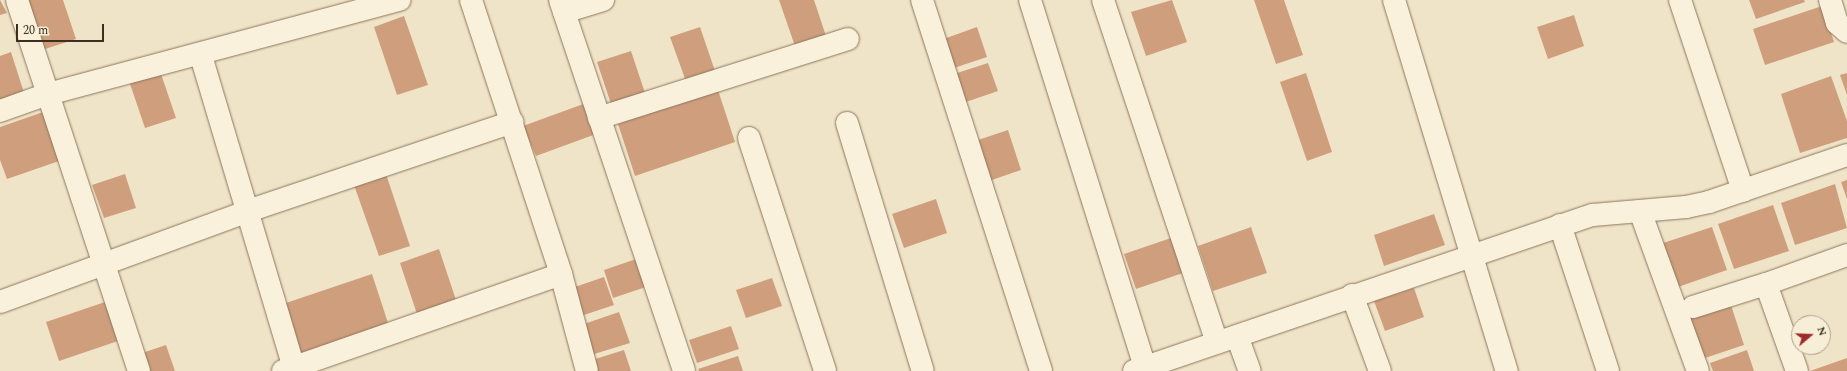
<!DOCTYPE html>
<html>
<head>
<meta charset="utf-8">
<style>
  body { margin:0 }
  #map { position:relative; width:1847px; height:371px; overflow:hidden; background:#f0e4c8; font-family:Spectral,serif }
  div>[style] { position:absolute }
  .building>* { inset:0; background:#cf9f7d }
  .roads { filter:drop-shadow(0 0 1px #8d765c) drop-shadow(0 0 1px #8d765c) }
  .minor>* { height:22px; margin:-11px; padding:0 11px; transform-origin:11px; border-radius:11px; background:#faf1dc }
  span { translate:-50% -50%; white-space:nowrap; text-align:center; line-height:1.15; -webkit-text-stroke:3px #f7eed8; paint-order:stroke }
  .north { position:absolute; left:1791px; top:315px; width:40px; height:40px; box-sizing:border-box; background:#f7eed8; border:1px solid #ada18e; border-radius:50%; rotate:71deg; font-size:11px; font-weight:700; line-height:16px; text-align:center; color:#3d2e20 }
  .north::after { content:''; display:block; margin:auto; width:14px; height:18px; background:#9e2a2b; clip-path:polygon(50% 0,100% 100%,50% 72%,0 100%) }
  .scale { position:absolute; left:16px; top:24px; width:88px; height:18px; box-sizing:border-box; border:2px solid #3d2e20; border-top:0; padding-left:5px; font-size:12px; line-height:14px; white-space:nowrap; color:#3d2e20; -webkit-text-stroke:3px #f7eed8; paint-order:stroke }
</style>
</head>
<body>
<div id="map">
  <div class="building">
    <div style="clip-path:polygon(0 0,7px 13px,0 15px)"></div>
    <div style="clip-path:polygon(25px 0,63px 0,76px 39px,42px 50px)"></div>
    <div style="clip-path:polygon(779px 0,814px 0,827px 39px,796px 49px)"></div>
    <div style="clip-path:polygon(1172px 0,1187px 42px,1146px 56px,1131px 12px)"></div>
    <div style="clip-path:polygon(1254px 0,1284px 0,1303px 55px,1276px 64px)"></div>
    <div style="clip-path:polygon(1749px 0,1804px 0,1805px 2px,1756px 19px)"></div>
    <div style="clip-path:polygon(1822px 6px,1834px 42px,1765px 65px,1753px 29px)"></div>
    <div style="clip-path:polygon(1574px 15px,1584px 46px,1548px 59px,1537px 27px)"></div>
    <div style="clip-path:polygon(404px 16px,428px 85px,397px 95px,374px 27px)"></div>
    <div style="clip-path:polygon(700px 27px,717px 77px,688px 87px,670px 37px)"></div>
    <div style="clip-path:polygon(977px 27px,987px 57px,948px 70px,938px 41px)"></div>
    <div style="clip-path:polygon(631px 51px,646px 96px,612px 107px,597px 62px)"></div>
    <div style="clip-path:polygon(11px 52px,26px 99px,0 108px,0 56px)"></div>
    <div style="clip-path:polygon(988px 63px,998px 91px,960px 104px,951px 75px)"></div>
    <div style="clip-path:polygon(160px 71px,176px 118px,145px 128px,129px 81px)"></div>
    <div style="clip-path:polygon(1306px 73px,1332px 152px,1307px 161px,1280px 82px)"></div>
    <div style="clip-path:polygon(1847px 73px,1847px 95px,1840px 75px)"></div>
    <div style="clip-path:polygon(1831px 76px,1847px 121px,1847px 138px,1800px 153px,1781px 94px)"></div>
    <div style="clip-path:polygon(718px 90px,735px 142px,635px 176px,618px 124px)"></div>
    <div style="clip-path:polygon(586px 103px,596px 134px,536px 156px,523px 126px)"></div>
    <div style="clip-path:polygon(46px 111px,62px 160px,7px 179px,0 160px,0 127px)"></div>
    <div style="clip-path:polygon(1008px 130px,1021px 170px,986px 182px,972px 142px)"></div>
    <div style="clip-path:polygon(125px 174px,136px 208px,104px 218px,92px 185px)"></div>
    <div style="clip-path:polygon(386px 174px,410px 246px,379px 256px,354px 185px)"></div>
    <div style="clip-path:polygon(1847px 180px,1847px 199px,1841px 182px)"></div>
    <div style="clip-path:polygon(1835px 184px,1847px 228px,1795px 245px,1781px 203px)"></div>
    <div style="clip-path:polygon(936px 199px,947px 233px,904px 248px,892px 214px)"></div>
    <div style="clip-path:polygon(1773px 205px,1789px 251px,1734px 269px,1718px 224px)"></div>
    <div style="clip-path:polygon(1434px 214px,1445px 245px,1384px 266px,1374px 235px)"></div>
    <div style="clip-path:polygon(1251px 227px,1267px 273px,1213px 291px,1198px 246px)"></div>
    <div style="clip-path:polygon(1712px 227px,1727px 270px,1675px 288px,1660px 244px)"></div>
    <div style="clip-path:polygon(1171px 238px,1183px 273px,1136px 289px,1124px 254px)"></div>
    <div style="clip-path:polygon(439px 249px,456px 300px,417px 314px,400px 263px)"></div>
    <div style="clip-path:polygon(639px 258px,649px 286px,613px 298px,604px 270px)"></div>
    <div style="clip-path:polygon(372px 274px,389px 326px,297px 357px,280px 305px)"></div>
    <div style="clip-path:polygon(604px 277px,614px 305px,578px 317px,569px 289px)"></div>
    <div style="clip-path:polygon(772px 278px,782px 306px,746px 318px,736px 290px)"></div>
    <div style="clip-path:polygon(1414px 288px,1424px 317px,1385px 331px,1374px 301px)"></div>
    <div style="clip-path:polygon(105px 302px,118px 341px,59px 361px,46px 322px)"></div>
    <div style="clip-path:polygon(1731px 305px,1744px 345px,1702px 359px,1689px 319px)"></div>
    <div style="clip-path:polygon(619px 312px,630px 343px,591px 355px,581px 325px)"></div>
    <div style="clip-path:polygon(731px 326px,739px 349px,697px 363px,689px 340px)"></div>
    <div style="clip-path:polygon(166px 345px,175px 371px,149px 371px,142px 353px)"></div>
    <div style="clip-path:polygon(624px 350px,631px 371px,596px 371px,592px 360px)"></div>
    <div style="clip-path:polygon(1747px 350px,1754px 371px,1713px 371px,1710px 363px)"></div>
    <div style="clip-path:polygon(738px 356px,743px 371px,699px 371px,698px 369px)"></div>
    <div style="clip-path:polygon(1847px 358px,1847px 371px,1810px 371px)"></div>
  </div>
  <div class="roads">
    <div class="minor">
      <div style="left:17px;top:0;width:391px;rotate:71.8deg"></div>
      <div style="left:471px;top:0;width:288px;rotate:71.8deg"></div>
      <div style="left:561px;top:274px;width:100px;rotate:75deg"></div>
      <div style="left:560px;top:0;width:391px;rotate:71.5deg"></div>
      <div style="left:922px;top:0;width:390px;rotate:72.2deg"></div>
      <div style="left:1030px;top:0;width:389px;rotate:72.6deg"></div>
      <div style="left:1103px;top:0;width:361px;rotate:71.6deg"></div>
      <div style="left:1394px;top:0;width:388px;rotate:73.1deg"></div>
      <div style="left:1680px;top:0;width:201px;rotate:71.7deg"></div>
      <div style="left:1830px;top:0;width:24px;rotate:73deg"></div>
      <div style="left:1837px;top:23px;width:13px;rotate:42deg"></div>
      <div style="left:564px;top:12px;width:41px;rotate:-17.1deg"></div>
      <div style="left:201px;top:56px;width:329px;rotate:73.4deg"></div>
      <div style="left:0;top:111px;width:51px;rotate:-19.5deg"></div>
      <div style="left:48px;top:94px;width:364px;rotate:-15deg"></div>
      <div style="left:599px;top:118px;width:261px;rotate:-17.6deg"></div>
      <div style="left:847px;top:123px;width:259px;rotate:73deg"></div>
      <div style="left:749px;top:138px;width:245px;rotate:71.9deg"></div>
      <div style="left:1640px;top:211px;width:170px;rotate:70.1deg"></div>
      <div style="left:1560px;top:225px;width:154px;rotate:71.8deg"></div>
      <div style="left:1352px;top:295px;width:81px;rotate:69.8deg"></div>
      <div style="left:0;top:302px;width:264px;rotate:-20.1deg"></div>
      <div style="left:248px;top:211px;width:279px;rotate:-18.6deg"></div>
      <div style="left:1693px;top:307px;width:77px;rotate:-17.5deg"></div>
      <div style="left:1237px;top:336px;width:37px;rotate:70deg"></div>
      <div style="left:283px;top:371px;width:294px;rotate:-19.2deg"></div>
      <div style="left:1134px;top:371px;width:485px;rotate:-18.8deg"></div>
      <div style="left:1593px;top:215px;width:93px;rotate:-4.9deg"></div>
      <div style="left:1686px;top:207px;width:24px;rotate:-12deg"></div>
      <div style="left:1709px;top:202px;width:146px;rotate:-18.8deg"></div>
      <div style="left:1797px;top:371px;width:92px;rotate:-109.6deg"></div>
      <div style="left:1766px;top:284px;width:86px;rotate:-19.7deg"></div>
    </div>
  </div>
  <div class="north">N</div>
  <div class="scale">20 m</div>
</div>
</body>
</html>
